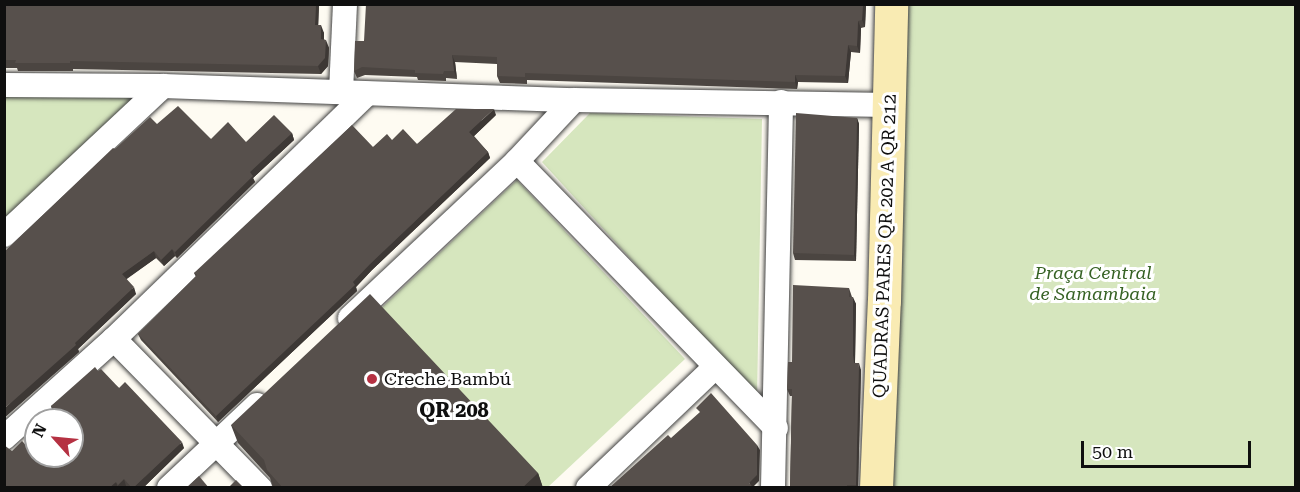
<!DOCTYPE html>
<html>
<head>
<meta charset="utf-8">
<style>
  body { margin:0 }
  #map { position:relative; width:1300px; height:492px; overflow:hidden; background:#fefbf2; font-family:"Roboto Serif",serif }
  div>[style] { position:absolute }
  .green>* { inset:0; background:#d6e6be }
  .roads { filter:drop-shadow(0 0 2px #424242) drop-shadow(0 0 2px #424242) }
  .street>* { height:24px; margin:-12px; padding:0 12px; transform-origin:12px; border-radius:12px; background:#fff }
  .secondary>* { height:33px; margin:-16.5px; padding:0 16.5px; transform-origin:16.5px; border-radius:16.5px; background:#f9ebb3 }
  .wall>* { inset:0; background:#4b4541 }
  .shaded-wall>* { inset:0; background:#3d3835 }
  .building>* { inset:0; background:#57504c }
  .dots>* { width:16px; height:16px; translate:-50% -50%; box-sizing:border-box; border:3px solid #fff; border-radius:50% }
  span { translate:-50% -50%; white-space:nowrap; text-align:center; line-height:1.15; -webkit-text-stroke:6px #fff; paint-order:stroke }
  .street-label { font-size:18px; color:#0f0f0f }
  .park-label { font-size:18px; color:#366224; font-style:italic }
  .poi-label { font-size:18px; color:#0f0f0f }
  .left { translate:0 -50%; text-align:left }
  .neighbourhood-label { font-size:20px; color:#0f0f0f; font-weight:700 }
  .frame { position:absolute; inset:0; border:6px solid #0f0f0f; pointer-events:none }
  .north { position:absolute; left:24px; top:408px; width:60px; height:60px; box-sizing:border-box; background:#fff; border:2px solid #9f9f9f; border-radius:50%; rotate:297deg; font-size:16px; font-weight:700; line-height:24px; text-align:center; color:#0f0f0f }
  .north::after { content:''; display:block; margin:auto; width:21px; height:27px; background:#b53142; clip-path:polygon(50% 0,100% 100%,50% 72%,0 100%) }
  .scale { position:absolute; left:1081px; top:441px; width:170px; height:27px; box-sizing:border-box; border:3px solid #0f0f0f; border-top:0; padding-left:8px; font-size:18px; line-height:21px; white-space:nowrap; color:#0f0f0f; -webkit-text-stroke:4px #fff; paint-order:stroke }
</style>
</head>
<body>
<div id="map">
  <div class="green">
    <div style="clip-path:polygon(899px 5px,1295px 5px,1295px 487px,885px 488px)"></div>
    <div style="clip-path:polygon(5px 83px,169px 86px,5px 244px)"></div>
    <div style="clip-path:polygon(590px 113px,762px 119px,757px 397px,542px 162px)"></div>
    <div style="clip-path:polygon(517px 180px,685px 359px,548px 487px,541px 487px,377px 312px)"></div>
  </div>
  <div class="roads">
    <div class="street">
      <div style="left:4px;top:85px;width:159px;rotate:0.4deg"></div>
      <div style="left:163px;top:86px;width:411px;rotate:2deg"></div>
      <div style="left:574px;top:100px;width:316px;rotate:0.9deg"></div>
      <div style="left:341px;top:92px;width:88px;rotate:-87.4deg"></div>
      <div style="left:517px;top:161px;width:372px;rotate:45.9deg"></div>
      <div style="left:4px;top:235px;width:218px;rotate:-43.1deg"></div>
      <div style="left:350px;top:318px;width:229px;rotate:-43.2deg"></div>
      <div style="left:517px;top:161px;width:83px;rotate:-46.9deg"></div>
      <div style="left:114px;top:339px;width:209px;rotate:45.6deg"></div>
      <div style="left:4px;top:438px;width:148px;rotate:-42deg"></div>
      <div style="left:114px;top:339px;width:352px;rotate:-44.1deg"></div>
      <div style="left:169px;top:488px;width:121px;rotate:-43.3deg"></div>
      <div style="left:588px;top:488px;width:175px;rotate:-43.6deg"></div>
      <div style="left:773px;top:488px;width:386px;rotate:-88.8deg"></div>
    </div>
    <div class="secondary">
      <div style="left:876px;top:488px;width:187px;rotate:-87.6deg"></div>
      <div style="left:884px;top:301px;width:297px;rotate:-88.6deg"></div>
    </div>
  </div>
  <div class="wall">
    <div style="clip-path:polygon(4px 4px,319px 4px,318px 25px,324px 33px,324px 39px,329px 48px,328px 66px,321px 74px,73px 69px,73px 71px,18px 71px,17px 68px,4px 68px)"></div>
    <div style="clip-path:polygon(866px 4px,865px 27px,861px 28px,860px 53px,851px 52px,848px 83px,798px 82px,797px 89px,527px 80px,527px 84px,500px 83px,497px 76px,497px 64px,455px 62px,457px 79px,446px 78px,446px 81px,418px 80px,417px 77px,365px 75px,357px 78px,354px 71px,364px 41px)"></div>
    <div style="clip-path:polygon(496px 115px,474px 136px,488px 152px,490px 158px,372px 270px,356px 287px,357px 291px,218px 422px,141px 340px,138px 334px,196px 277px,194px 273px,373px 147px,392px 140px,417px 144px)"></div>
    <div style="clip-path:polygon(857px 118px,859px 124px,856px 261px,795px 260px,793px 253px)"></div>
    <div style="clip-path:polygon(157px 124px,211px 139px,246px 142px,292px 133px,294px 140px,253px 178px,255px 182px,177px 258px,175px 256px,164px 266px,156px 258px,126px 279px,136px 294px,78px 349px,79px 352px,4px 418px,115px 149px)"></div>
    <div style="clip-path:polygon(849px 288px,852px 297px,856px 304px,855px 363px,861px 370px,858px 488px,790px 488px,792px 396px,790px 396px,787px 389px,792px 362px)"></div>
    <div style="clip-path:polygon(98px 371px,119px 388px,184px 448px,143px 488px,128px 488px,126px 486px,125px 488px,4px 488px,12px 451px,33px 452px,72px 420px,53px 420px,51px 414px,53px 413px,51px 406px)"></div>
    <div style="clip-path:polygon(231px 425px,538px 473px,543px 488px,273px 488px,270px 478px,238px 443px)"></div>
  </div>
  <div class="shaded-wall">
    <div style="clip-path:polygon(316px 4px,319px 4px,318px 33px,315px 25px)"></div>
    <div style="clip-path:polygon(863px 4px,866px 4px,865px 27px,862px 20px)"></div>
    <div style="clip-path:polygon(858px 21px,861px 28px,860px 53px,857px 46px)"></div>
    <div style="clip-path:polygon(321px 25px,324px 33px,324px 47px,321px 39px)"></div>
    <div style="clip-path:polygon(326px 40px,329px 48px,328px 66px,321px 74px,318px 66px)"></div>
    <div style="clip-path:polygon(848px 45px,851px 52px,848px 83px,845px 76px)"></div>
    <div style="clip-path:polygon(452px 55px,455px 62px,457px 79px,454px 71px)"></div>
    <div style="clip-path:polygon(795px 75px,798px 82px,797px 89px,795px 82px)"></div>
    <div style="clip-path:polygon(494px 109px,496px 115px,472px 138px,469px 132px)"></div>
    <div style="clip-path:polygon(857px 118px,859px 124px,856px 261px,854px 255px)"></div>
    <div style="clip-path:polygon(292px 133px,294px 140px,253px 178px,255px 182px,177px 258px,175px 252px,250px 172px)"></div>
    <div style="clip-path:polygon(488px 152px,490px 158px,372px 270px,356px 287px,357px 291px,218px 422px,216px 416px,370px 264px)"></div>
    <div style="clip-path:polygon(172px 249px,175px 256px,164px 266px,161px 260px)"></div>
    <div style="clip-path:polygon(154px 251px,156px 258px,124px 281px,122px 274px)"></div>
    <div style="clip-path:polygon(134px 287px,136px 294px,78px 349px,79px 352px,4px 418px,4px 409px)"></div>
    <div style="clip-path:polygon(853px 297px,856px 304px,855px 362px,856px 370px,854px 363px,853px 355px)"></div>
    <div style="clip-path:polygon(859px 363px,861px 370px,858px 488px,856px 488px,856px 485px)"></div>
    <div style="clip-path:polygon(182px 442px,184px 448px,143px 488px,133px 488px)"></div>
    <div style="clip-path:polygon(757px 445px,760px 450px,759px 481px,752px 488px,749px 483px)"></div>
    <div style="clip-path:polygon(538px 473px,543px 488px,522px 488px)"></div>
    <div style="clip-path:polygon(124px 479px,126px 486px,125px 488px,119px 488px,118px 485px)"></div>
    <div style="clip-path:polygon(116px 482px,118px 488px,109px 488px)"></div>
  </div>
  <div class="building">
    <div style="clip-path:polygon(4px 4px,316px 4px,315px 25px,321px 25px,321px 39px,326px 40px,325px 58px,318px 66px,70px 61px,70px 63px,15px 63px,16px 60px,4px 60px)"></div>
    <div style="clip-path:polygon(366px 4px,863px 4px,862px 20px,858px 21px,857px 46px,848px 45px,845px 76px,795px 75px,795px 82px,525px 73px,525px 77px,497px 76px,497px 57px,452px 55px,454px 71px,444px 71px,443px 74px,415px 73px,415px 70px,362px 67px,354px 71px,355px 41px,364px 41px)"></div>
    <div style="clip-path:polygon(178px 106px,211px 139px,228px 122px,246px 142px,274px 115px,292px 133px,250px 172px,253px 176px,175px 252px,172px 249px,161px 260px,154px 251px,122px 274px,134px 287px,75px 343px,76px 345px,4px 409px,4px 252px,113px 148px,115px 149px,150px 117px,157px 124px)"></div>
    <div style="clip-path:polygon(456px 109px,494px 109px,469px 132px,488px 152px,370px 264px,353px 282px,355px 285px,216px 416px,138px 334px,197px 275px,194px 273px,352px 125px,373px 147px,387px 134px,392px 140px,403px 129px,417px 144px)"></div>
    <div style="clip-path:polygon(796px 113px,857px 118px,854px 255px,793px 253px)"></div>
    <div style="clip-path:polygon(793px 285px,849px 288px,849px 297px,853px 297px,853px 355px,854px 363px,859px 363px,856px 485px,847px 485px,847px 488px,790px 488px,792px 389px,787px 389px,788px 362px,792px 362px)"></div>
    <div style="clip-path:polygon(370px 294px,538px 473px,522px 488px,283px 488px,267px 470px,264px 460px,231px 425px)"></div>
    <div style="clip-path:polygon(95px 367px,98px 371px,101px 369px,119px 388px,125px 382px,182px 442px,133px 488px,132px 488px,124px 479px,118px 485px,116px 482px,109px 488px,4px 488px,4px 445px,12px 451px,22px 441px,33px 452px,36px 450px,36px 456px,72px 456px,72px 420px,57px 420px,51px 414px,54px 412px,51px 406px)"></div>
    <div style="clip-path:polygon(711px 393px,757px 445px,757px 475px,749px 483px,754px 488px,609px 488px,668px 435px,671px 438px,700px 412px,696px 408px)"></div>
    <div style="clip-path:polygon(199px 476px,209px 488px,186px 488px)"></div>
    <div style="clip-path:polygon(236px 480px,244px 488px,228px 488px)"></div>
  </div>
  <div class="dots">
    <div style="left:372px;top:379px;background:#b53142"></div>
  </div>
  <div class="street-label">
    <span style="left:885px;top:246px;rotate:-88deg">QUADRAS PARES QR 202 A QR 212</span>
  </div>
  <div class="park-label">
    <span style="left:1093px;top:284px">Praça Central<br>de Samambaia</span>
  </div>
  <div class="poi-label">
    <span class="left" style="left:384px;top:379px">Creche Bambú</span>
  </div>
  <div class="neighbourhood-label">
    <span style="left:454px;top:410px">QR 208</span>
  </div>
  <div class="frame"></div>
  <div class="north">N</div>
  <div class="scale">50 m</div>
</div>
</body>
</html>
